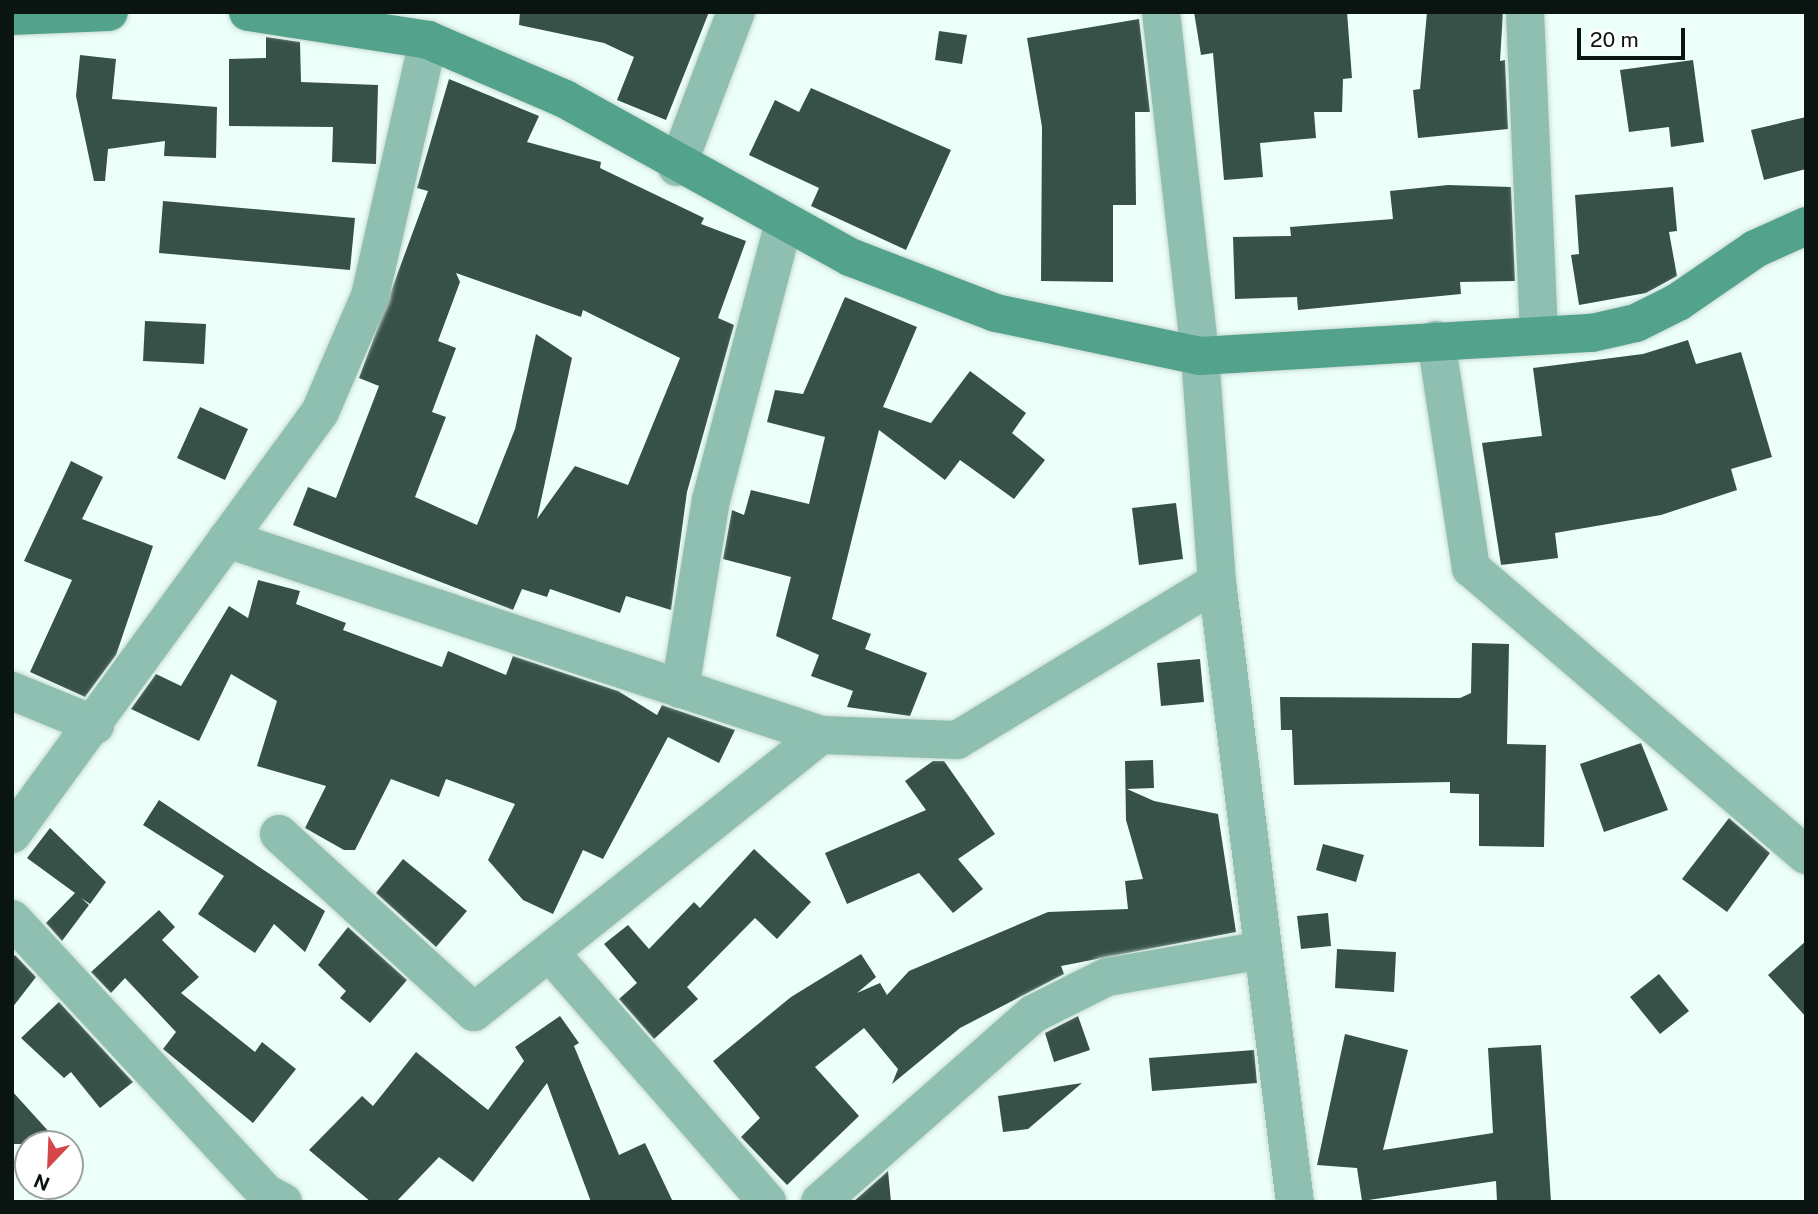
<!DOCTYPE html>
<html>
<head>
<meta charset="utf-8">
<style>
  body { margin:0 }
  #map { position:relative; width:1818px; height:1214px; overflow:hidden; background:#ecfff8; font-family:"Public Sans",sans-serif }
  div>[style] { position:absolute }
  .building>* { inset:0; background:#375149 }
  .roads { filter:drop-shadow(0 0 2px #c8dad3) drop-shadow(0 0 2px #c8dad3) }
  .street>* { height:38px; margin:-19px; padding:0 19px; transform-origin:19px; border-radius:19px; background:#8ebfb0 }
  .secondary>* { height:38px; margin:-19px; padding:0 19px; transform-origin:19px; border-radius:19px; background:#53a28c }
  span { translate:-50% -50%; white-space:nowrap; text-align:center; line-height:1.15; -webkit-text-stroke:7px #fff; paint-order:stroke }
  .frame { position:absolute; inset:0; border:14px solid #0a1512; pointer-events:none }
  .north { position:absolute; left:14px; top:1130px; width:70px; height:70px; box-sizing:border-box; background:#fff; border:2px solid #9da1a0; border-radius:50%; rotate:203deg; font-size:19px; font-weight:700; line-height:28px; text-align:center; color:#0a1512 }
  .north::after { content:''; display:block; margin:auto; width:24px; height:32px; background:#d54648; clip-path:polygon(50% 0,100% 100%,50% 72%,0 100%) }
  .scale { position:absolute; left:1577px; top:28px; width:108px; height:32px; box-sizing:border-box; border:4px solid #0a1512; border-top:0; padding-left:9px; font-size:21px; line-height:24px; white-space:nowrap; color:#0a1512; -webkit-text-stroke:5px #fff; paint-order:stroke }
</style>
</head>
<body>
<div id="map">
  <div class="building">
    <div style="clip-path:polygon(520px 12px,709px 12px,666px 120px,617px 100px,634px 57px,604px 43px,519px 25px)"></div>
    <div style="clip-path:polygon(1194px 12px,1347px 12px,1352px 78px,1343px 79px,1342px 112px,1314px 112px,1316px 138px,1260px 143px,1263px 177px,1224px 180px,1213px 53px,1201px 55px)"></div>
    <div style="clip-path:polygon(1427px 12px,1503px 12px,1500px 61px,1505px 60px,1508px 129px,1418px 138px,1413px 90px,1420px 89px)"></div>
    <div style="clip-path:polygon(1139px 19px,1150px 112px,1135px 112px,1136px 205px,1113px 205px,1113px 282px,1041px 281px,1042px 127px,1027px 38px)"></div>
    <div style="clip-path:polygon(939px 31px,967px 35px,962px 64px,935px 60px)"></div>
    <div style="clip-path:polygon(266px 37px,300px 42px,301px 82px,378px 85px,376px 164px,332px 162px,333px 127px,229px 126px,229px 59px,266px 58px)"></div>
    <div style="clip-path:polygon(80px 55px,116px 59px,112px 99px,217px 107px,216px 158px,164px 156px,165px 141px,108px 149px,105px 181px,94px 181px,76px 96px)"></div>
    <div style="clip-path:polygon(1693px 60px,1704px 142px,1671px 147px,1669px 127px,1629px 132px,1620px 70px)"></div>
    <div style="clip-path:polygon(evenodd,449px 79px,539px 116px,527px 142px,601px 162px,600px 168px,704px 218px,701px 224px,746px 241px,718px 318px,734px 325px,687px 492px,671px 610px,626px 596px,620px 613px,550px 589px,547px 597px,522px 589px,513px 610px,293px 525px,308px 487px,336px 498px,379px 386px,359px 378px,428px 191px,417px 188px,449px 79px,456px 273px,581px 317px,583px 310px,680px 358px,628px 485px,575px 466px,537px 519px,572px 358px,536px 334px,515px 429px,477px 525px,415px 497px,446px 417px,432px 412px,456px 348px,438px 341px,460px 282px,456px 273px)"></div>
    <div style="clip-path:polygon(811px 88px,951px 150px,906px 250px,811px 206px,819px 188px,749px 155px,775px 100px,799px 112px)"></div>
    <div style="clip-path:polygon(1806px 117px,1806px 169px,1764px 180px,1751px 130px)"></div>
    <div style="clip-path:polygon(1448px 185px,1511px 187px,1515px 281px,1460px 282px,1461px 294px,1298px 310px,1297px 297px,1235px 299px,1233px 237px,1291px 236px,1290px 227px,1393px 219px,1390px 191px)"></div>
    <div style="clip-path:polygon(1673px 187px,1677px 231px,1669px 232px,1677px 276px,1646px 293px,1579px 305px,1571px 255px,1579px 254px,1575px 195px)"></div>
    <div style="clip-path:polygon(163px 201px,355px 218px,350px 270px,159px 253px)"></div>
    <div style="clip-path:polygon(845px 297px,917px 327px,883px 407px,931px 423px,970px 371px,1026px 413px,1012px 433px,1045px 460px,1014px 499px,960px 460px,945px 480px,879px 430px,832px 619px,871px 634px,865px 649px,927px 673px,910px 716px,847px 707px,853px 691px,811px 676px,819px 655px,776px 636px,791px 577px,723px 559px,732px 510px,744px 515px,751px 490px,809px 504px,825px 437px,767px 422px,775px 390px,803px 394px)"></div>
    <div style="clip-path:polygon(145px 321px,206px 324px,204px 364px,143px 361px)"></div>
    <div style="clip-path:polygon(1688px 340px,1696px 364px,1741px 352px,1772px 457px,1731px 469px,1737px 490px,1661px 515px,1555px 533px,1558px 558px,1501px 565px,1482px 443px,1542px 436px,1533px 368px,1643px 354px)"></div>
    <div style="clip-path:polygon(200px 407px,248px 429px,225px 480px,177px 458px)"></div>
    <div style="clip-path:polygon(71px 461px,103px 477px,82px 519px,153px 546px,116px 655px,85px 697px,30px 672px,72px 580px,24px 561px)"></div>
    <div style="clip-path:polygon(1176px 503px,1183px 559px,1139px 565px,1132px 508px)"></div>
    <div style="clip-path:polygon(258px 580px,300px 591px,296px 604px,346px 623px,343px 630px,442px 667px,448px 651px,506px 675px,513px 656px,618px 691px,657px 715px,662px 705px,735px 730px,719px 763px,668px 737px,603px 859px,583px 850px,553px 914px,523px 900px,488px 860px,515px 804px,446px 779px,439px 797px,391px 779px,355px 850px,344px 850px,305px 828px,326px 786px,257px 766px,277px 701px,231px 674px,199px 741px,131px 709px,156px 674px,181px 686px,229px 606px,248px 618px)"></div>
    <div style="clip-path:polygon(1472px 643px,1509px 644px,1507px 744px,1546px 745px,1544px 847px,1479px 846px,1479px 794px,1450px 793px,1450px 782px,1294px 785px,1292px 730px,1281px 730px,1280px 697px,1460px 698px,1471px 693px)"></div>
    <div style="clip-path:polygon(1200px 659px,1204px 702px,1161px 706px,1157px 663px)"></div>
    <div style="clip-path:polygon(1641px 743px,1668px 810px,1604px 832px,1580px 764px)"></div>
    <div style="clip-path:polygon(1153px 760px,1154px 788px,1127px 789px,1154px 801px,1218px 814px,1236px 932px,1061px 966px,1064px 974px,960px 1028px,892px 1084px,898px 1069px,864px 1028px,815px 1067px,859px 1116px,787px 1185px,741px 1137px,760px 1118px,713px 1061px,791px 997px,861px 954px,876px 977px,857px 993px,880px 983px,887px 995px,909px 971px,1048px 912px,1128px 909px,1125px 881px,1143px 879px,1126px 820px,1125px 761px)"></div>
    <div style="clip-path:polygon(933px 761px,944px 761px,995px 834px,958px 859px,983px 889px,953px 913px,919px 873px,847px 904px,825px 853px,926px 810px,905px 781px)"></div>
    <div style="clip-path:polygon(159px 800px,325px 911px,305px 952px,274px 924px,255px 953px,198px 914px,224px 876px,143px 825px)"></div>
    <div style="clip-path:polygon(1729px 818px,1770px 853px,1727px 912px,1682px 879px)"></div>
    <div style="clip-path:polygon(50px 828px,106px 882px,90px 904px,81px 898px,89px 905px,62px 941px,46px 923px,75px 893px,27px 858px)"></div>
    <div style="clip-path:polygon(1323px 844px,1364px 855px,1356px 882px,1316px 870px)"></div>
    <div style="clip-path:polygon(754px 849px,811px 902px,777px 939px,755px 918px,687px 987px,698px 999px,654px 1039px,619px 999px,637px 983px,604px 944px,628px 925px,649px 949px,694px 902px,700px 908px)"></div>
    <div style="clip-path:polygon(403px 859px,467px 911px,436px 947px,376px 893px)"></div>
    <div style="clip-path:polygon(159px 910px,175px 927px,162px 940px,199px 977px,181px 993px,255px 1052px,262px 1042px,296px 1069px,253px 1123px,163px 1049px,176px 1032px,125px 978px,111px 993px,91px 972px)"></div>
    <div style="clip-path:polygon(1328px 913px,1331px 946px,1301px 949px,1297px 916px)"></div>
    <div style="clip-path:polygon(348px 927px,407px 980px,370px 1023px,340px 998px,346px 991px,318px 965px)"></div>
    <div style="clip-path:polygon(1806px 941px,1806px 1017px,1768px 975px)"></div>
    <div style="clip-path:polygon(1337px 949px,1396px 952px,1394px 992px,1335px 988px)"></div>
    <div style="clip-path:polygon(15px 955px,36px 977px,12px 1008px,12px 958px)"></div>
    <div style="clip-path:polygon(1659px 974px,1689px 1011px,1660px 1034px,1630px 997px)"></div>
    <div style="clip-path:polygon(59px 1002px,133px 1082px,100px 1108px,71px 1072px,64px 1078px,21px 1038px)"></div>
    <div style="clip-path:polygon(560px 1016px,579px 1043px,574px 1046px,619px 1155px,645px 1143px,673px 1202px,591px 1202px,547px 1083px,473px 1182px,439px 1157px,396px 1202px,371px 1202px,309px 1150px,362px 1096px,373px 1106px,416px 1052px,488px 1110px,524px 1061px,515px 1047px)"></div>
    <div style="clip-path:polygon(1078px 1016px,1090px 1050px,1054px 1062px,1045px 1033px)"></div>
    <div style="clip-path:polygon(1345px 1034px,1408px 1050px,1383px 1150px,1493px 1133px,1488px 1048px,1541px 1045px,1551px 1202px,1497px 1202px,1496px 1181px,1362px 1201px,1357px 1168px,1317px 1165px)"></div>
    <div style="clip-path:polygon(1254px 1050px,1257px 1083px,1152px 1091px,1149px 1058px)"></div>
    <div style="clip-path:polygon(1082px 1083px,1028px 1129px,1003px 1132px,998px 1096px)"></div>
    <div style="clip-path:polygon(12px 1091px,60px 1144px,12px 1144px)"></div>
    <div style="clip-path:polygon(888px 1171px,891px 1202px,853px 1202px)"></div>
  </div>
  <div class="roads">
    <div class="street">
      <div style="left:1161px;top:12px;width:346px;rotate:83.5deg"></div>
      <div style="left:1200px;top:356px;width:227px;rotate:85.7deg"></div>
      <div style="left:1217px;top:582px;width:625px;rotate:82.83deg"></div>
      <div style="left:1525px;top:12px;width:322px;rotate:87.5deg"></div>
      <div style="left:677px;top:167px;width:166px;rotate:-69.2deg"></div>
      <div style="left:1436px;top:340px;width:231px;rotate:81.3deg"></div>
      <div style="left:1471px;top:568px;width:441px;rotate:40.6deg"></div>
      <div style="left:227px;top:539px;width:626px;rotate:18.26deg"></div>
      <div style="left:821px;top:735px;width:136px;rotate:2.1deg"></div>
      <div style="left:957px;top:740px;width:304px;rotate:-31.3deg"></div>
      <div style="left:680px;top:689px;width:192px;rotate:-80.7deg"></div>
      <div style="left:711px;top:500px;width:287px;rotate:-75.3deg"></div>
      <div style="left:12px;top:691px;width:90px;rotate:22.3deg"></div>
      <div style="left:12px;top:834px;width:522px;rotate:-53.88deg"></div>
      <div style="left:320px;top:412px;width:126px;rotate:-66.7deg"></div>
      <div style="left:370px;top:296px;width:262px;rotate:-77.2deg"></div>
      <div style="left:279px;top:834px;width:264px;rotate:42.4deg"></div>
      <div style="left:474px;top:1012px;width:444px;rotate:-38.6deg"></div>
      <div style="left:12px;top:919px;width:375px;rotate:47.2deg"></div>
      <div style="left:267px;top:1194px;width:18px;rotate:27deg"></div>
      <div style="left:551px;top:954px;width:329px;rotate:48.9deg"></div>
      <div style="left:820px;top:1202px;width:284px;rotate:-41.4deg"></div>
      <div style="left:1033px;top:1014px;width:83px;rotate:-26.6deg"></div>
      <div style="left:1107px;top:977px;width:158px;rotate:-9.8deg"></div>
    </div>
    <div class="secondary">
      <div style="left:248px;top:12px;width:182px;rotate:8.8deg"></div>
      <div style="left:428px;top:40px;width:149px;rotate:23.3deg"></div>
      <div style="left:565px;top:99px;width:326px;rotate:29deg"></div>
      <div style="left:850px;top:257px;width:156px;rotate:21deg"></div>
      <div style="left:996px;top:313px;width:208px;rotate:11.9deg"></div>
      <div style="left:1200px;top:356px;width:393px;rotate:-3.4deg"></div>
      <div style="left:1592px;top:333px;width:45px;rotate:-12.8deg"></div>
      <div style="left:1636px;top:323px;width:47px;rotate:-26.6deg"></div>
      <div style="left:1678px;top:302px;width:93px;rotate:-34.5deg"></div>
      <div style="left:1755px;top:249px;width:56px;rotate:-24.3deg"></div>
      <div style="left:12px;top:16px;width:97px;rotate:-2.4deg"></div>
    </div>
  </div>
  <div class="frame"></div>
  <div class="north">N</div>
  <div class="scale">20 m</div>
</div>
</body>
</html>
